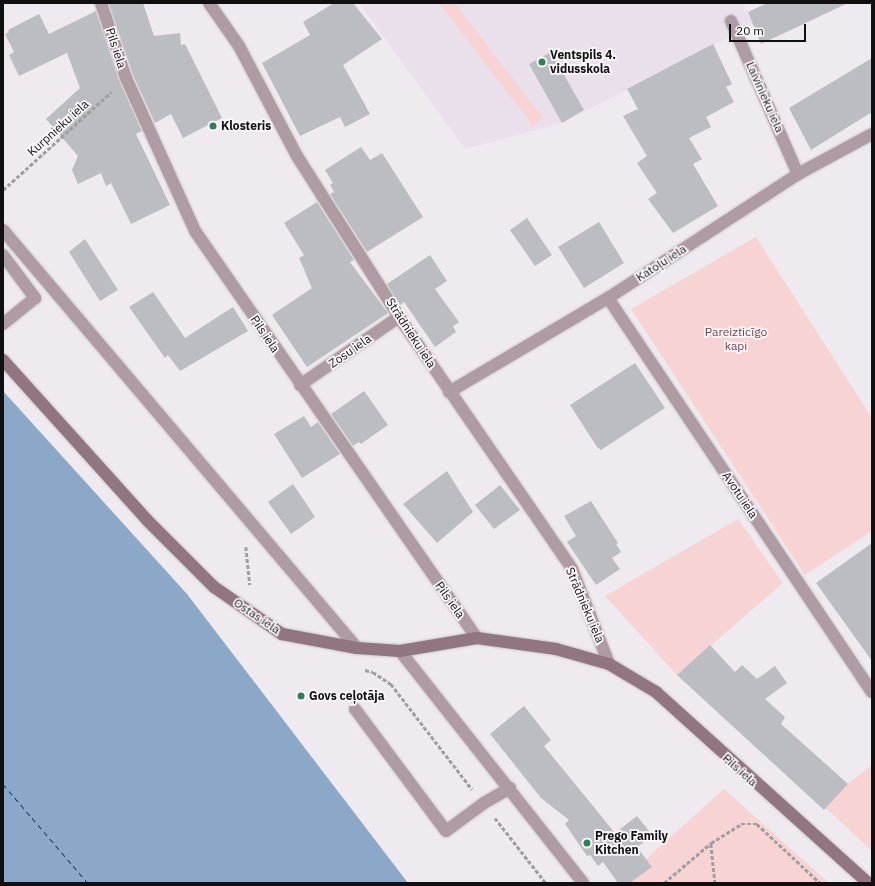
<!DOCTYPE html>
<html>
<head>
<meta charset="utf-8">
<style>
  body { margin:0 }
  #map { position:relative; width:875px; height:886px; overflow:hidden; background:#eeeaef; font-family:"IBM Plex Sans",sans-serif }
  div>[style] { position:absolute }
  .built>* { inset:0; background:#e9e0ec }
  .green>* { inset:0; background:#f7d4d3 }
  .water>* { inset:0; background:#8ba8c9 }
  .ferry>* { height:1px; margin-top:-0.5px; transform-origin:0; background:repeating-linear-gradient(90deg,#04305a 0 5px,transparent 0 9px) }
  .building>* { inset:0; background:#bcbdc3 }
  .path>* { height:2.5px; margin-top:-1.25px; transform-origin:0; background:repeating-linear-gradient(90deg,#a19ea2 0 4px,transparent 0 6px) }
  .roads { filter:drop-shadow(0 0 1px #cac7cb) drop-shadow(0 0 1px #cac7cb) }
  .lane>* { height:12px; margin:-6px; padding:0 6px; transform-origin:6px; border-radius:6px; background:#af9ba4 }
  .street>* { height:12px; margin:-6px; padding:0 6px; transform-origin:6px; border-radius:6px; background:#af9ba4 }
  .secondary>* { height:12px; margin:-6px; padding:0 6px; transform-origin:6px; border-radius:6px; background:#917582 }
  .dots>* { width:11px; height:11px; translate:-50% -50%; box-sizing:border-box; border:2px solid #fbf7fd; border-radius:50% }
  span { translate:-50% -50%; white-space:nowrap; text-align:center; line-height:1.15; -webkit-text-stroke:3.5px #fbf7fd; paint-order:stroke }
  .street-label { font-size:12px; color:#100f11 }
  .poi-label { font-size:12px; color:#100f11; font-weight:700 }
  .left { translate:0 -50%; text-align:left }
  .park-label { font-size:12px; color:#7b3c3d }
  .frame { position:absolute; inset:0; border:4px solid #100f11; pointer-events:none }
  .scale { position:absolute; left:729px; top:24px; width:77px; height:18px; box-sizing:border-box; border:2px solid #100f11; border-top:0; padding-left:5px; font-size:12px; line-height:14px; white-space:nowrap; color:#100f11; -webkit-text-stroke:3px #fbf7fd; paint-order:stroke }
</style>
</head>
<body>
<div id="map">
  <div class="built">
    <div style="clip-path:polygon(359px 3px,743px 3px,753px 25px,562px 123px,465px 149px)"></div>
  </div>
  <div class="green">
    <div style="clip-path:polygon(439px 3px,455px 3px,543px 118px,533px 126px)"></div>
    <div style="clip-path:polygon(756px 237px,872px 418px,872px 531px,805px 575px,631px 309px)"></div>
    <div style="clip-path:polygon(738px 519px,783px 583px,677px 675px,605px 596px)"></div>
    <div style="clip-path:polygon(872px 765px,872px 851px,826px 808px,848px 784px)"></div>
    <div style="clip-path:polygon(724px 789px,829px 883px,619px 883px)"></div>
  </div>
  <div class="water">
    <div style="clip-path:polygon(3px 391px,187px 594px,408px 883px,3px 883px)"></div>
  </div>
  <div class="ferry">
    <div style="left:3px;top:784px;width:130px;rotate:49.4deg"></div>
  </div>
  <div class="building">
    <div style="clip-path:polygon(112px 3px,143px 3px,154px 36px,180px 33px,181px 45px,185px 44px,222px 118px,183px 138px,171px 114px,155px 123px,133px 75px,109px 4px)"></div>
    <div style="clip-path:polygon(334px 3px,353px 3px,382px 39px,343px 65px,370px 114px,345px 127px,340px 117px,300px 136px,262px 63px,310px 35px,303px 22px)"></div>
    <div style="clip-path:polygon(767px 3px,848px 3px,761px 44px,748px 12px)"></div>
    <div style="clip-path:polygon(96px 11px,119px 80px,142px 131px,136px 134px,170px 205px,131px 224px,111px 183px,106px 186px,101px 173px,78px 184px,72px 170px,78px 156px,46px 119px,80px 88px,67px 53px,19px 76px,9px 55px,14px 52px,5px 34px,9px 32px,8px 30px,39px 14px,49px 34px)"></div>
    <div style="clip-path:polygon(713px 44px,732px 84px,726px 87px,734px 102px,706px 117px,711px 127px,689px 138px,702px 159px,693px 164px,718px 206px,673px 233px,648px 199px,657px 193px,637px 163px,647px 156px,623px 116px,638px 109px,627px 89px)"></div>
    <div style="clip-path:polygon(551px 52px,584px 110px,562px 123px,529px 64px)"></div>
    <div style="clip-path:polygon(872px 58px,872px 112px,811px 150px,789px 108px)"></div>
    <div style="clip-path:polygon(361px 147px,370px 160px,382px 153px,423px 217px,367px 252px,330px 194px,334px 192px,330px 185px,333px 183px,325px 170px)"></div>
    <div style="clip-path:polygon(317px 202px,354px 260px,350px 262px,388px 313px,307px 367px,272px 315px,312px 288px,299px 258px,304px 255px,284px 223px)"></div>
    <div style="clip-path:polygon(527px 218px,552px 255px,535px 266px,510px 230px)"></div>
    <div style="clip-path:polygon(599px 222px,624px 263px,584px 288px,558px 247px)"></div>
    <div style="clip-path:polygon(85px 239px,118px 290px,100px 301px,69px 252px)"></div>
    <div style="clip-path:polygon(430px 255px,447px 281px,435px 289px,459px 322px,453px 326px,456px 332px,435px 347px,404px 302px,400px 305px,387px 284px)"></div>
    <div style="clip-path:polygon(153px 292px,185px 338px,233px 307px,248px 331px,180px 371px,168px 355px,165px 358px,129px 307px)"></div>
    <div style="clip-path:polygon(635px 363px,665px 408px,601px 450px,597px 447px,570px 405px)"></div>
    <div style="clip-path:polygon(364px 391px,388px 425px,361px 444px,359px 442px,353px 446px,331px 414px)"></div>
    <div style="clip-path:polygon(304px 416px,311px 427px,318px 422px,340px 454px,302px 478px,274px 434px)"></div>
    <div style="clip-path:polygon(447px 471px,473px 512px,437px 543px,403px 504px)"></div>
    <div style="clip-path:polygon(293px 484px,315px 517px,291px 534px,268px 502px)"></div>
    <div style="clip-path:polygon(500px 485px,520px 510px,494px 529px,475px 505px)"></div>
    <div style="clip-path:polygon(591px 501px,618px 543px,616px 544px,621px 552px,612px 558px,620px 569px,596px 585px,567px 542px,576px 536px,564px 516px)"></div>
    <div style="clip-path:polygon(872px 543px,872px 661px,816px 583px)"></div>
    <div style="clip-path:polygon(710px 645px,735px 672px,742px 665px,757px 679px,775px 666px,787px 683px,765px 699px,785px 717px,781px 724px,848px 784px,824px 810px,677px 675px)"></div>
    <div style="clip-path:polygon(524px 706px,551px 740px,544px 746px,615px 833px,637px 816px,653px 836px,637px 847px,652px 867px,630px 883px,618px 883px,603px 862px,598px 866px,590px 855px,587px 856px,565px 824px,569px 820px,541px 798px,490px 734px)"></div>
  </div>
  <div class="path">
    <div style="left:3px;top:190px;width:146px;rotate:-42.2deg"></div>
    <div style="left:246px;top:547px;width:38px;rotate:84deg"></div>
    <div style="left:365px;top:670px;width:8px;rotate:14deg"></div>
    <div style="left:373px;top:672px;width:22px;rotate:34deg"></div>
    <div style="left:391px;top:684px;width:133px;rotate:52.4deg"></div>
    <div style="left:495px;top:818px;width:83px;rotate:51.9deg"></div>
    <div style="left:711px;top:844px;width:39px;rotate:84deg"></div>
    <div style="left:664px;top:883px;width:62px;rotate:-40.4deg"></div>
    <div style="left:711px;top:843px;width:36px;rotate:-32deg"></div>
    <div style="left:741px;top:824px;width:16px"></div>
    <div style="left:757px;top:824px;width:86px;rotate:43.1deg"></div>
  </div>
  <div class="roads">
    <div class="lane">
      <div style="left:3px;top:230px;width:548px;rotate:49.74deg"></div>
      <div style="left:3px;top:255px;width:54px;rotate:53.3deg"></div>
      <div style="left:35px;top:298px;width:41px;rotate:140.9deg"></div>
      <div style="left:400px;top:651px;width:295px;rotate:51.7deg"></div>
      <div style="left:355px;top:709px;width:152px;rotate:53.3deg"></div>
      <div style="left:446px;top:831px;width:47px;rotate:-36.4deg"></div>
      <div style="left:484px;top:803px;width:30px;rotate:-30deg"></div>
    </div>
    <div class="street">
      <div style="left:101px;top:3px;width:79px;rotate:71.6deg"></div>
      <div style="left:126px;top:78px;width:168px;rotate:65.7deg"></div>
      <div style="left:195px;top:231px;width:495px;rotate:55.3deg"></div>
      <div style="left:209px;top:3px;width:52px;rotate:55.1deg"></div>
      <div style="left:239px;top:46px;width:124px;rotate:62.2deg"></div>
      <div style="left:297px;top:156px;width:191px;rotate:57.6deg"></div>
      <div style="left:399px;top:317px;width:306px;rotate:55.5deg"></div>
      <div style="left:572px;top:569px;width:102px;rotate:68.7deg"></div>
      <div style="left:731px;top:21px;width:167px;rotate:66.4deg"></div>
      <div style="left:608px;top:298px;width:474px;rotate:56.2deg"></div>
      <div style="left:300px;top:385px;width:120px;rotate:-34.5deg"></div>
      <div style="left:449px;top:392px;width:185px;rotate:-30.6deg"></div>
      <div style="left:608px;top:298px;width:227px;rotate:-33.1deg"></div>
      <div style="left:798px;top:174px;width:84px;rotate:-28.4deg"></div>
    </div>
    <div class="secondary">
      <div style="left:3px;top:360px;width:215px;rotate:48deg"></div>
      <div style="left:147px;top:520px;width:95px;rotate:45deg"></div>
      <div style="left:214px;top:587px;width:83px;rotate:34.7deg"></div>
      <div style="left:282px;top:634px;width:76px;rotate:10.6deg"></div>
      <div style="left:357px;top:648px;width:43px;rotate:4deg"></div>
      <div style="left:400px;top:651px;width:78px;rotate:-9.6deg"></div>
      <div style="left:477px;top:638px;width:80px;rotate:7.9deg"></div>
      <div style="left:556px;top:649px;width:55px;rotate:15.8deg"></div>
      <div style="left:609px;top:664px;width:55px;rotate:30.8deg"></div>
      <div style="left:656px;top:692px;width:285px;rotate:42deg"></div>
    </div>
  </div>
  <div class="dots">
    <div style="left:542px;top:62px;background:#2e8154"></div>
    <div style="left:213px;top:126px;background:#2e8154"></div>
    <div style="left:301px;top:696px;background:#2e8154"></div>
    <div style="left:587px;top:843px;background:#2e8154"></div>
  </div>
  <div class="street-label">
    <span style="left:116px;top:48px;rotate:72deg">Pils iela</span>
    <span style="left:765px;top:97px;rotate:66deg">Laivinieku iela</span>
    <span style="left:58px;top:128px;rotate:-42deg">Kurpnieku iela</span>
    <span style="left:661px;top:263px;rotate:-33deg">Katoļu iela</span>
    <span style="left:411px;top:333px;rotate:57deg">Strādnieku iela</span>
    <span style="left:265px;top:334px;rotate:56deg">Pils iela</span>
    <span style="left:350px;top:351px;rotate:-35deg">Zosu iela</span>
    <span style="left:740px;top:495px;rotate:56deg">Avotu iela</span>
    <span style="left:450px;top:600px;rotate:55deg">Pils iela</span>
    <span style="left:585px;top:605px;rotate:67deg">Strādnieku iela</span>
    <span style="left:257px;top:616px;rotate:34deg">Ostas iela</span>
    <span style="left:740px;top:770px;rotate:42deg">Pils iela</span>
  </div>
  <div class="poi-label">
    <span class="left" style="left:550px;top:62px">Ventspils 4.<br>vidusskola</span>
    <span class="left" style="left:221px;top:126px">Klosteris</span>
    <span class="left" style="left:309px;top:696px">Govs ceļotāja</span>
    <span class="left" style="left:595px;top:843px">Prego Family<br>Kitchen</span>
  </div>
  <div class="park-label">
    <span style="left:736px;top:339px">Pareizticīgo<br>kapi</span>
  </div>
  <div class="frame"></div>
  <div class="scale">20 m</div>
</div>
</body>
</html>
